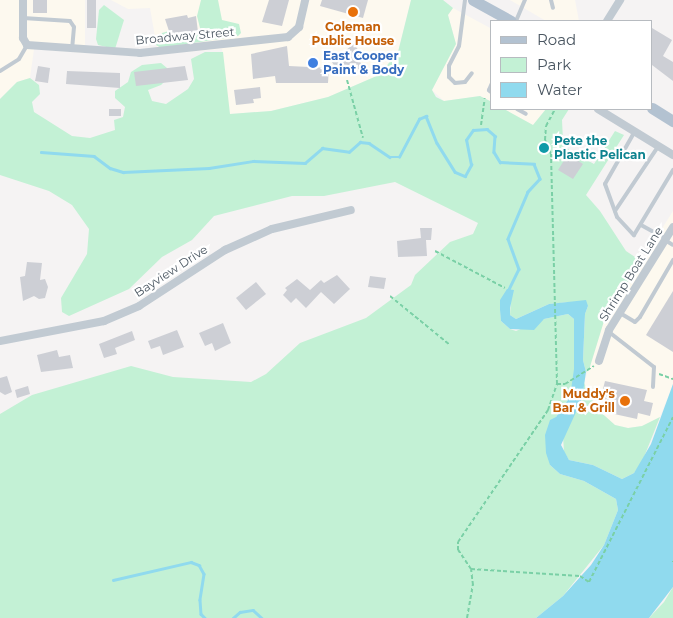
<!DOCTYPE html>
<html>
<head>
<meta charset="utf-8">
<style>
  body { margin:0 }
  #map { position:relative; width:673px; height:618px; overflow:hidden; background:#f5f3f3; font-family:Montserrat,sans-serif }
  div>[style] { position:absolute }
  .commercial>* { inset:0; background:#fdf9ef }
  .green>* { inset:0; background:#c3f1d5 }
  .water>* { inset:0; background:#90daee }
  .stream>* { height:2.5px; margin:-1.25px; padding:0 1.25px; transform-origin:1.25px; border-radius:1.25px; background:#90daee }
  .building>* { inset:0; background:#cdcfd5 }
  .path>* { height:2px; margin-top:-1px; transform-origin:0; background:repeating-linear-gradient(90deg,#7ad0a6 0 4px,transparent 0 6.5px) }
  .service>* { height:4px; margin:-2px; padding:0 2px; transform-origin:2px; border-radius:2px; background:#c1cad2 }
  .minor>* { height:8px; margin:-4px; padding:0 4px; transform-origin:4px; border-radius:4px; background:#c1cad2 }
  .primary>* { height:11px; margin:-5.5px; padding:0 5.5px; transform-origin:5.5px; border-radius:5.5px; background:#b3c2d1 }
  .dots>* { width:14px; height:14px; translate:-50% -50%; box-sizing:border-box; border:2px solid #fff; border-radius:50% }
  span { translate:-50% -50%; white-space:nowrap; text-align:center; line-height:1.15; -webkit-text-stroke:4.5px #fff; paint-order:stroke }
  .food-label { font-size:12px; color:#c56008; font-weight:700 }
  .right { translate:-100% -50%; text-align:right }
  .street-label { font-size:12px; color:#4a5661 }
  .shop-label { font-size:12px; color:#366cbe; font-weight:700 }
  .left { translate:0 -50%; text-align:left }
  .culture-label { font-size:12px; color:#0d838f; font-weight:700 }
  .legend { position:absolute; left:490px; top:20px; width:162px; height:90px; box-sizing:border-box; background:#fff; border:1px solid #b7bbc0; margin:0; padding:6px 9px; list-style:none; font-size:15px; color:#4a5661 }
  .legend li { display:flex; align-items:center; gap:10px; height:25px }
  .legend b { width:25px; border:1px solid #b7bbc0 }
</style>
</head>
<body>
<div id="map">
  <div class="commercial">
    <div style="clip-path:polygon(0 0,85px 0,85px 53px,34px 49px,30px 78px,17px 82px,0 99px)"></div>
    <div style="clip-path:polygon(111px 0,411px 0,398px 52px,379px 75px,328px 97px,271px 111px,229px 114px,222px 49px,158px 54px,150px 8px,128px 9px)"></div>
    <div style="clip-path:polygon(510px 0,575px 0,579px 21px,546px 21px)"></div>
    <div style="clip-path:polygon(453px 8px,492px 29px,492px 102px,480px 96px,444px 101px,432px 90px,456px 44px,448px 15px)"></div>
    <div style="clip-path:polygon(504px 109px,546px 109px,533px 125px)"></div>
    <div style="clip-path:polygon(673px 211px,673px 384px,660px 417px,642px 426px,628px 428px,615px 425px,596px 408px,584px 383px,604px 321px)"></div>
  </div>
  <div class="green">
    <div style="clip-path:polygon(201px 0,218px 0,222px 20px,239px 24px,241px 33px,238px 36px,161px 48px,156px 45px,162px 33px,169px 31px,171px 39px,201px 32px,197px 16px)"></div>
    <div style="clip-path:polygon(411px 0,443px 0,453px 8px,448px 15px,456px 44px,432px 90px,436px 97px,444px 101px,480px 96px,492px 102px,492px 109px,504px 109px,533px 125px,546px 109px,569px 109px,562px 120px,563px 141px,569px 150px,594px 164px,615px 131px,624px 135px,586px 195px,600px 211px,626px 251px,641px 261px,604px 321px,589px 370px,586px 372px,583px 360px,585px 314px,588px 306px,570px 302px,549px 304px,516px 319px,510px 315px,511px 298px,500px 300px,501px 321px,510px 329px,516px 331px,544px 319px,568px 314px,574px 319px,574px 378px,570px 397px,556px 417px,550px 465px,560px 474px,584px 481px,616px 499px,618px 510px,604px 545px,563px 596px,536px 618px,0 618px,0 414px,32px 395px,131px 366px,173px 377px,251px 382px,266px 374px,300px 343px,366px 318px,411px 285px,415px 275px,450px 242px,473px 234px,478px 223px,395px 182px,324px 196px,292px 196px,214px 216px,192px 240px,162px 257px,129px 289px,69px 316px,62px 312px,61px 298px,87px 254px,89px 229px,72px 205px,49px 191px,0 175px,0 99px,17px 82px,30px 78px,39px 85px,40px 94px,32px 102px,34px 112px,72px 136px,90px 138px,115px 130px,114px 120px,123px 117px,125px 107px,115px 98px,115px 91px,128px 82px,131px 72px,142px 65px,161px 63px,167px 68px,168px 78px,161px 85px,148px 90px,152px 101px,166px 104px,188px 89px,194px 79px,191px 59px,205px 52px,223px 52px,230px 114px,271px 111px,328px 97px,379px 75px,398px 52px)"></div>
    <div style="clip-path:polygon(104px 5px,124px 20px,115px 49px,98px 45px,96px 39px,99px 10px)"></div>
    <div style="clip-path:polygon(584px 383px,596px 408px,615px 425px,628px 428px,642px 426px,660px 417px,642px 462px,634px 473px,622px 479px,593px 465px,569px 460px,564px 452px,563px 436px,582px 399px)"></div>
    <div style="clip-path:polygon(673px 587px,673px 618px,649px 618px,664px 602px)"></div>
  </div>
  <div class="water">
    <div style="clip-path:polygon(507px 289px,514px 290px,510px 308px,510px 315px,516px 319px,549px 304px,586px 300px,588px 306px,585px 314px,583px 360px,586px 372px,582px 399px,561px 445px,569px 460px,593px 465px,622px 479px,634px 473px,651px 444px,673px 384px,673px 587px,649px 618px,536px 618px,563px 596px,591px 565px,604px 545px,618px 510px,616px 499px,584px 481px,560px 474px,550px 465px,546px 453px,545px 435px,550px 420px,556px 417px,570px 397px,574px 369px,574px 319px,568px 314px,544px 319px,534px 330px,510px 329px,501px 321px,500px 310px,500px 300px)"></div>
  </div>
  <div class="stream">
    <div style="left:41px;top:152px;width:53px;rotate:4.3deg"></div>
    <div style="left:94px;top:156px;width:20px;rotate:37deg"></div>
    <div style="left:110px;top:168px;width:14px;rotate:17deg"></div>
    <div style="left:123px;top:172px;width:86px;rotate:-2.7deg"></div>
    <div style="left:209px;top:168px;width:45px;rotate:-9deg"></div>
    <div style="left:253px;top:161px;width:52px;rotate:2.2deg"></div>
    <div style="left:305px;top:163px;width:23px;rotate:-41deg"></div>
    <div style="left:322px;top:148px;width:27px;rotate:8deg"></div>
    <div style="left:349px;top:152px;width:15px;rotate:-42deg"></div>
    <div style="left:360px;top:142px;width:9px;rotate:6deg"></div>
    <div style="left:369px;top:143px;width:25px;rotate:34deg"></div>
    <div style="left:390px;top:157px;width:9px"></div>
    <div style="left:399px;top:157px;width:43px;rotate:-62.2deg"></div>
    <div style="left:419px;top:119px;width:8px;rotate:-23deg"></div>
    <div style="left:426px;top:116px;width:29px;rotate:68deg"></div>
    <div style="left:437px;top:143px;width:34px;rotate:58deg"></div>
    <div style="left:455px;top:172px;width:11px;rotate:22deg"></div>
    <div style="left:465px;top:176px;width:13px;rotate:-61deg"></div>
    <div style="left:471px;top:165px;width:25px;rotate:-101deg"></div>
    <div style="left:466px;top:140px;width:12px;rotate:-55deg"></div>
    <div style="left:473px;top:130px;width:14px;rotate:-4deg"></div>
    <div style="left:487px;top:129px;width:11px;rotate:41deg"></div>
    <div style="left:495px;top:136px;width:16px;rotate:94deg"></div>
    <div style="left:494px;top:152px;width:12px;rotate:59deg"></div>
    <div style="left:500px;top:162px;width:34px;rotate:3deg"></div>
    <div style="left:534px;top:164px;width:16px;rotate:68deg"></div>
    <div style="left:540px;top:179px;width:18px;rotate:133deg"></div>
    <div style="left:528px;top:192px;width:51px;rotate:113.1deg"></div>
    <div style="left:508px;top:239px;width:32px;rotate:70deg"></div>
    <div style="left:519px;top:269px;width:25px;rotate:116deg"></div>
    <div style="left:113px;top:580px;width:80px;rotate:-13deg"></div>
    <div style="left:191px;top:562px;width:9px;rotate:21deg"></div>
    <div style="left:199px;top:565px;width:10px;rotate:61deg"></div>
    <div style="left:204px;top:574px;width:26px;rotate:99deg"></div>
    <div style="left:200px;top:600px;width:14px;rotate:86deg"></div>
    <div style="left:201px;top:614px;width:6px;rotate:45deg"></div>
    <div style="left:233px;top:618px;width:9px;rotate:-41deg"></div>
    <div style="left:240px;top:612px;width:13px;rotate:-9deg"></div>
    <div style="left:253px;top:610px;width:12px;rotate:42deg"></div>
  </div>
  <div class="building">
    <div style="clip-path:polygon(33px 0,47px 0,47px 13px,33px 13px)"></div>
    <div style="clip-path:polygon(87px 0,96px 0,96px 28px,87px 28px)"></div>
    <div style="clip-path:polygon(269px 0,289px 0,282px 26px,262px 22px)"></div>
    <div style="clip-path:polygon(322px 0,368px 0,363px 18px,320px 6px)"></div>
    <div style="clip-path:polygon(187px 15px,188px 18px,196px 16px,198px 32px,171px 37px,165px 19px)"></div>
    <div style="clip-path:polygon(652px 28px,672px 40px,663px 56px,673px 62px,673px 81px,652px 65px)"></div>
    <div style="clip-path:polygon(354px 44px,364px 58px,360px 62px,364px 67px,355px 73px,351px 69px,342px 76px,331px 61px)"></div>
    <div style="clip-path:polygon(287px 46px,289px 66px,329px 68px,328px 83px,276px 83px,275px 76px,253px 79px,251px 54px)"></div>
    <div style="clip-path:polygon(38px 66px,50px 68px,48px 83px,35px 81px)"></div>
    <div style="clip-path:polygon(185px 66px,188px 80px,136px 86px,134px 72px)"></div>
    <div style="clip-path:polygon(67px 71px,120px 73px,120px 88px,66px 84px)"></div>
    <div style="clip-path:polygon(260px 87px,261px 98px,253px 99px,254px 103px,236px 105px,234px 90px)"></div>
    <div style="clip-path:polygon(109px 109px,121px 109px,121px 116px,109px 116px)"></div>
    <div style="clip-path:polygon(568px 154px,583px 164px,573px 179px,558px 170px)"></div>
    <div style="clip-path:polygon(420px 228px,432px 228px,431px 240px,426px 240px,427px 256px,398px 257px,397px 241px,421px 238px)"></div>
    <div style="clip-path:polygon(27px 262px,42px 263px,40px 280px,45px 279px,48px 287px,45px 298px,39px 299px,34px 296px,23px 301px,20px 277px,25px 276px)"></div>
    <div style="clip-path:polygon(337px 275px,350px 289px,334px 304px,321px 292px,306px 308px,296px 298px,291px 303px,283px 295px,287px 290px,285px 288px,297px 279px,310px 290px,321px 280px,324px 283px)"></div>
    <div style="clip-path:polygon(370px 276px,386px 278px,384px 289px,368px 287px)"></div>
    <div style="clip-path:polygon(256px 282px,266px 294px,246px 310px,236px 298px)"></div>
    <div style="clip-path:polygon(673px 291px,673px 352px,646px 335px)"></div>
    <div style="clip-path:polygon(223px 323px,231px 343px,215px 351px,212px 343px,205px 346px,199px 333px)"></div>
    <div style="clip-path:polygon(177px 330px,184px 347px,163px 355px,160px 346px,151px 349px,148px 341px)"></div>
    <div style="clip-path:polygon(132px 331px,135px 340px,115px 348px,117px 354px,104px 358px,99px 344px)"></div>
    <div style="clip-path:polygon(57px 350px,59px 357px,70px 355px,73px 368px,41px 372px,37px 355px)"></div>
    <div style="clip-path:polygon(7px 376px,12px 392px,5px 395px,0 392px,0 378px)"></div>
    <div style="clip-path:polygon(605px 381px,647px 390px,644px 401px,653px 403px,650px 416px,638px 413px,637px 419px,605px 412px,607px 403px,600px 401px)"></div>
    <div style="clip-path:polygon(28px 386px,30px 394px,17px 398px,15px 390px)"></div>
  </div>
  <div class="path">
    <div style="left:347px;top:80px;width:60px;rotate:74.6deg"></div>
    <div style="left:481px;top:125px;width:27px;rotate:-82deg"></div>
    <div style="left:435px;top:251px;width:79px;rotate:27.9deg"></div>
    <div style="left:390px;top:296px;width:77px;rotate:39.2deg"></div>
    <div style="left:659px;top:374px;width:15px;rotate:20deg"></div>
    <div style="left:557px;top:384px;width:8px"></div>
    <div style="left:565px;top:384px;width:34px;rotate:-32deg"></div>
    <div style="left:673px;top:562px;width:1px;rotate:-90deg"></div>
    <div style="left:471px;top:569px;width:109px;rotate:3.7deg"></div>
    <div style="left:580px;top:576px;width:11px;rotate:34deg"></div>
    <div style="left:589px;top:582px;width:185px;rotate:-63deg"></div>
    <div style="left:467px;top:618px;width:34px;rotate:-80deg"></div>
    <div style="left:473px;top:585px;width:16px;rotate:-97deg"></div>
    <div style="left:471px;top:569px;width:23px;rotate:-124deg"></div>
    <div style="left:458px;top:550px;width:8px;rotate:-90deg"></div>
    <div style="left:458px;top:542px;width:160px;rotate:-55.7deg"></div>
    <div style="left:548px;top:410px;width:28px;rotate:-71deg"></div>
    <div style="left:557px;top:384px;width:230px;rotate:-91.5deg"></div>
    <div style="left:551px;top:154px;width:15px;rotate:-113deg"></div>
    <div style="left:545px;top:140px;width:14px;rotate:-86deg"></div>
    <div style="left:546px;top:126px;width:19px;rotate:-62deg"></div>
  </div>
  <div class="service">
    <div style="left:465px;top:0;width:46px;rotate:97.4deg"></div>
    <div style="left:459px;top:46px;width:22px;rotate:117deg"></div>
    <div style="left:449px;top:66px;width:11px;rotate:90deg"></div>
    <div style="left:449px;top:77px;width:8px;rotate:45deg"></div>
    <div style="left:455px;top:83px;width:10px;rotate:-6deg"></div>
    <div style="left:465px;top:82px;width:11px;rotate:-52deg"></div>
    <div style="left:551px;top:0;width:8px;rotate:76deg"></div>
    <div style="left:23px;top:18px;width:47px;rotate:3.7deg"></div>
    <div style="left:70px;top:21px;width:7px;rotate:56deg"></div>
    <div style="left:74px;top:27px;width:21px;rotate:95deg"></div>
    <div style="left:516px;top:21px;width:23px;rotate:-67deg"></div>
    <div style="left:0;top:71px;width:22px;rotate:-32deg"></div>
    <div style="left:19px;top:59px;width:16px;rotate:-60deg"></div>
    <div style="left:492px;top:83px;width:8px;rotate:113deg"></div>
    <div style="left:489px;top:90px;width:4px;rotate:45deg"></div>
    <div style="left:517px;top:109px;width:10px;rotate:29deg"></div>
    <div style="left:635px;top:131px;width:61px;rotate:119.5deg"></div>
    <div style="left:605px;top:184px;width:35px;rotate:70deg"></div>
    <div style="left:617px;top:217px;width:25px;rotate:47deg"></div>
    <div style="left:634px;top:235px;width:76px;rotate:-59deg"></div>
    <div style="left:615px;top:211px;width:79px;rotate:-56.3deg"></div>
    <div style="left:641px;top:225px;width:29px;rotate:29deg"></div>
    <div style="left:665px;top:240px;width:9px;rotate:32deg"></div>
    <div style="left:620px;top:313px;width:17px;rotate:31deg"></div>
    <div style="left:635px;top:322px;width:7px;rotate:-45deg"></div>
    <div style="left:640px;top:317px;width:66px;rotate:-59.9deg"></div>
    <div style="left:609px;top:332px;width:57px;rotate:37.9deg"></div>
    <div style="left:654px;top:367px;width:20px;rotate:93deg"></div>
  </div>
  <div class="minor">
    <div style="left:23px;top:0;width:38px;rotate:90deg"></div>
    <div style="left:23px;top:38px;width:8px;rotate:60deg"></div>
    <div style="left:27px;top:45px;width:113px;rotate:4deg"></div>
    <div style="left:140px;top:53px;width:149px;rotate:-6.2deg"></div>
    <div style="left:288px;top:37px;width:15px;rotate:-42deg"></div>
    <div style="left:299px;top:27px;width:28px;rotate:-77deg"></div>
    <div style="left:607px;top:21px;width:25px;rotate:-58deg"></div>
    <div style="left:598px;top:109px;width:88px;rotate:31.5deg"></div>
    <div style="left:0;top:341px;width:106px;rotate:-10.9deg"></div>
    <div style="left:104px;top:321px;width:38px;rotate:-23deg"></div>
    <div style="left:139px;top:306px;width:103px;rotate:-33.1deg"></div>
    <div style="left:225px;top:250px;width:51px;rotate:-24.1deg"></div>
    <div style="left:272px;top:229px;width:81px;rotate:-13.5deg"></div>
    <div style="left:599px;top:361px;width:33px;rotate:-72deg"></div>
    <div style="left:609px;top:330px;width:121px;rotate:-58.1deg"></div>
  </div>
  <div class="primary">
    <div style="left:473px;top:0;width:43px;rotate:28.9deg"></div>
    <div style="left:652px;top:108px;width:25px;rotate:32deg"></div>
  </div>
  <div class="dots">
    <div style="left:353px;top:12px;background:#e8710a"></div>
    <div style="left:313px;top:63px;background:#3f7fe0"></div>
    <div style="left:544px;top:148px;background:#0f9aa8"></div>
    <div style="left:625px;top:401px;background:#e8710a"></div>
  </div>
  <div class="food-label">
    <span style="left:353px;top:34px">Coleman<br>Public House</span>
    <span class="right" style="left:615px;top:401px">Muddy's<br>Bar &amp; Grill</span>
  </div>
  <div class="street-label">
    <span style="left:185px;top:36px;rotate:-5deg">Broadway Street</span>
    <span style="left:171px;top:271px;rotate:-33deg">Bayview Drive</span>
    <span style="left:631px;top:274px;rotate:-58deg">Shrimp Boat Lane</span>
  </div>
  <div class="shop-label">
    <span class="left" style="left:323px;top:63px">East Cooper<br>Paint &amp; Body</span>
  </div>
  <div class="culture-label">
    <span class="left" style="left:554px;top:148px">Pete the<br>Plastic Pelican</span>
  </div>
  <ul class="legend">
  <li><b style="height:6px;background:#b3c2d1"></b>Road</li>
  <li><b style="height:14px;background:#c3f1d5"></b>Park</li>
  <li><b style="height:14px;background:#90daee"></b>Water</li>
  </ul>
</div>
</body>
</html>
